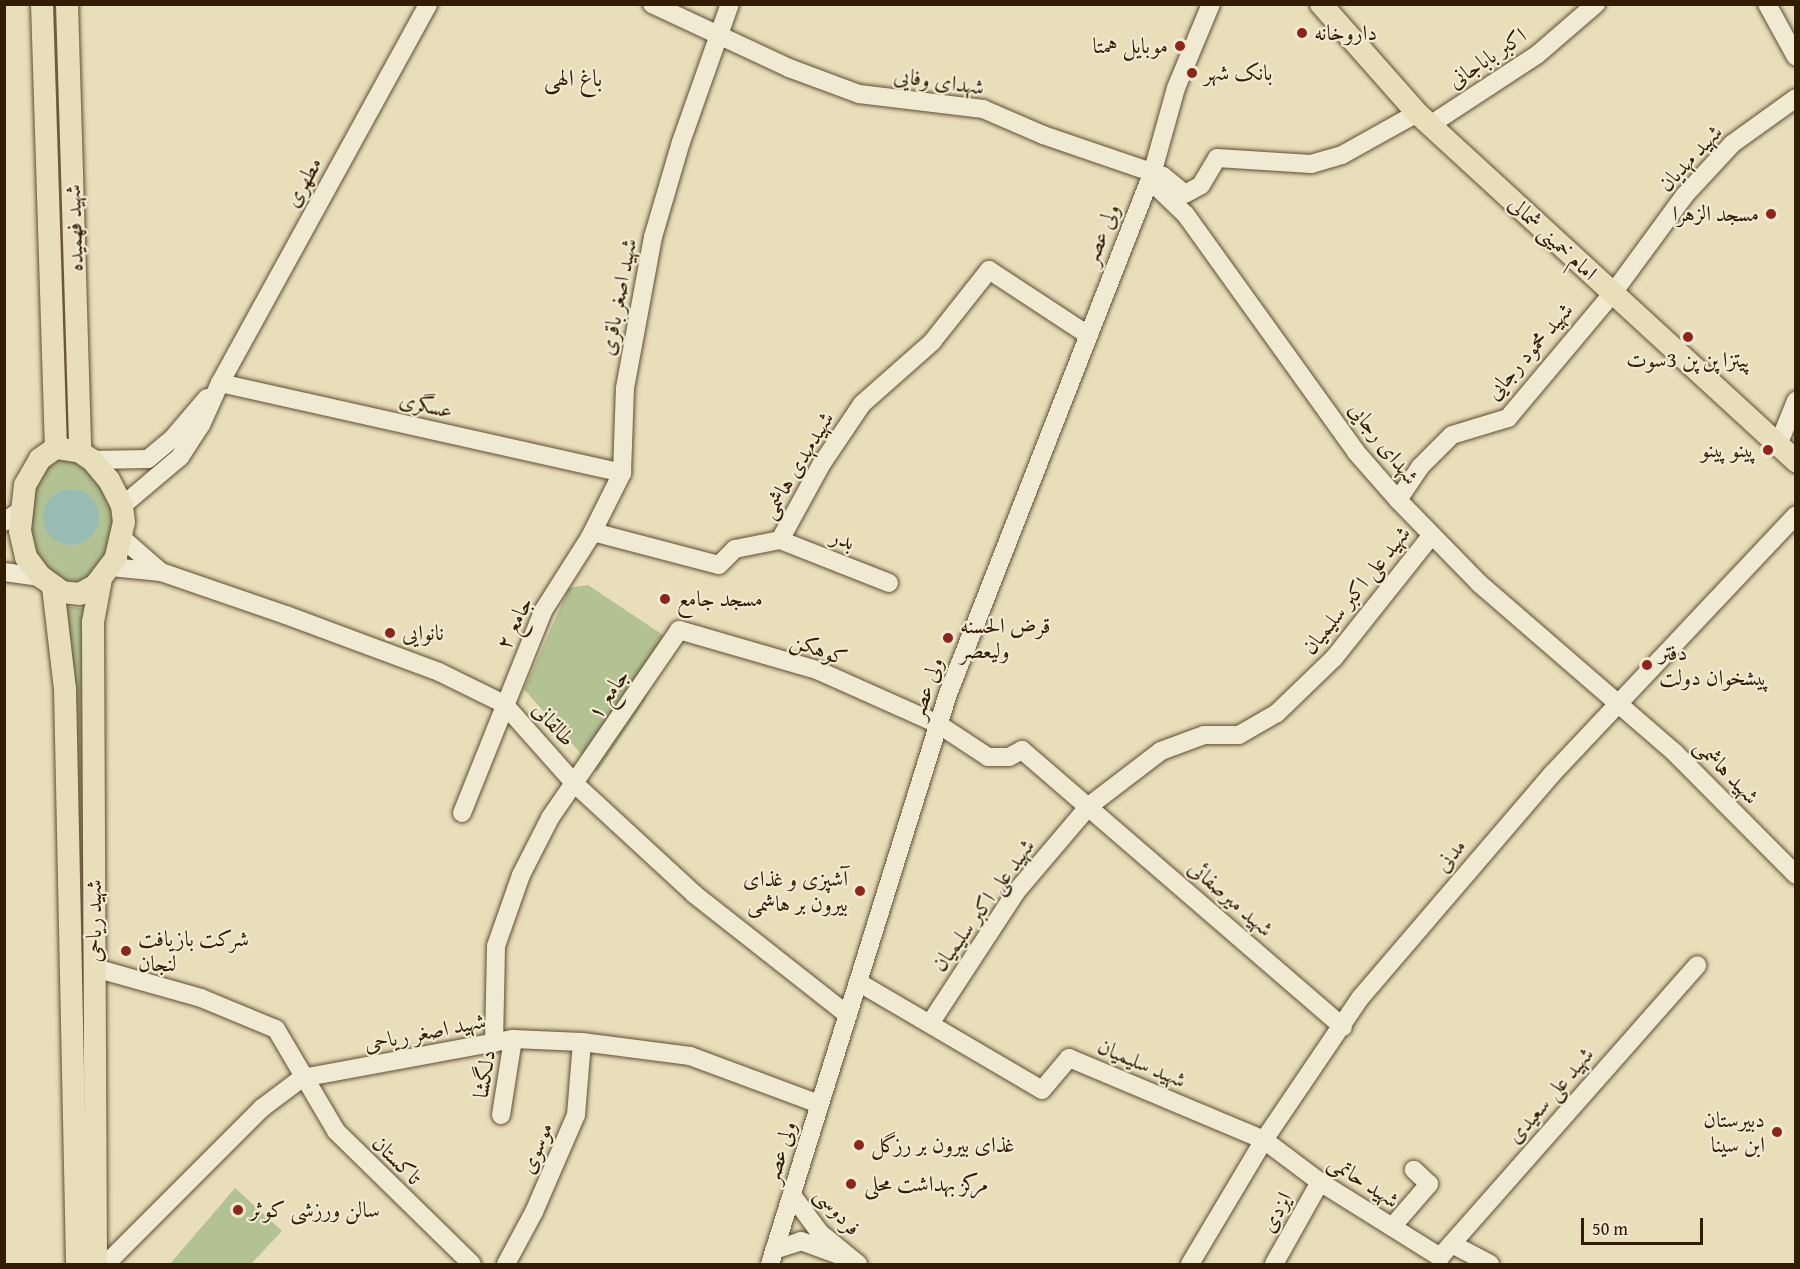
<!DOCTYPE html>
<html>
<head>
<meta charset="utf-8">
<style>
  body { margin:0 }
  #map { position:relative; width:1800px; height:1269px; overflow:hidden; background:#e8deba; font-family:"Gentium Book Plus",Amiri,serif }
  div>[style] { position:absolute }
  .green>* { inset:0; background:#b2c292 }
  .water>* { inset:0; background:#97bcb3 }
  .round { border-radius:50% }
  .roads { filter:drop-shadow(0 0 2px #604d32) drop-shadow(0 0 2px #604d32) }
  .minor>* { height:18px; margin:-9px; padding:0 9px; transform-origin:9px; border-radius:9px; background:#f0ead2 }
  .major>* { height:22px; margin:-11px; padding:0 11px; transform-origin:11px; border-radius:11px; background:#e8deba }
  .dots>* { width:16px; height:16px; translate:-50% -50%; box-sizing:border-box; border:3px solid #f0ead2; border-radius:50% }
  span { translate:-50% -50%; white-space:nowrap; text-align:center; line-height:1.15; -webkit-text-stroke:4.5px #f0ead2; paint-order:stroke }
  .poi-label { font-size:22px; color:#321d04 }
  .left { translate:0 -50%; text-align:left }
  .right { translate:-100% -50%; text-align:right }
  .street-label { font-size:22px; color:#321d04 }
  .neighbourhood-label { font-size:24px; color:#321d04 }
  .frame { position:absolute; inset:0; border:6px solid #321d04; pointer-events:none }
  .scale { position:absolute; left:1581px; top:1218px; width:122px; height:27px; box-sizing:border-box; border:3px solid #321d04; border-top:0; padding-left:8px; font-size:18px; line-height:21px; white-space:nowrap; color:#321d04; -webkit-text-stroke:4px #f0ead2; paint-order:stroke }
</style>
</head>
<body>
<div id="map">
  <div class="green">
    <div style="clip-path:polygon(56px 453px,92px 465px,118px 523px,96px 579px,69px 587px,49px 575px,31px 552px,27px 497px)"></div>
    <div style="clip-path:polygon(588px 585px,669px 639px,645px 701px,597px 772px,524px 689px,569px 588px)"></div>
    <div style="clip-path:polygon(60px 606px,88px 609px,84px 919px,72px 705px)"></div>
    <div style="clip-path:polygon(235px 1188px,282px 1231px,251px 1264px,170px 1264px)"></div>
  </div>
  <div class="water">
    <div class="round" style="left:43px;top:489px;width:56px;height:56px"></div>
  </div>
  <div class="roads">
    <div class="minor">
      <div style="left:652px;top:4px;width:151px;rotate:25deg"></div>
      <div style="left:789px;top:68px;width:75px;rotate:20.4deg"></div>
      <div style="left:859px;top:94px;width:125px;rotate:6.9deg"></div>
      <div style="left:983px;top:109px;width:65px;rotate:23.4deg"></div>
      <div style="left:1043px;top:135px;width:127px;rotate:18.9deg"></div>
      <div style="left:1163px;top:176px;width:28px;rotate:39deg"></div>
      <div style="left:1185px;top:194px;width:18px;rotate:-29deg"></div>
      <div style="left:1201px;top:185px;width:31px;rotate:-59deg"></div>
      <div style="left:1217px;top:158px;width:94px;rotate:3.7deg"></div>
      <div style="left:1311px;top:164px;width:32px;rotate:-16deg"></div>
      <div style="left:1342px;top:155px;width:86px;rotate:-29.2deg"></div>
      <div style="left:1767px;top:4px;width:60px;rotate:61.3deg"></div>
      <div style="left:1430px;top:125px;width:129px;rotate:-33.3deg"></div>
      <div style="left:1538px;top:54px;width:77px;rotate:-40.8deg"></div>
      <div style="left:1152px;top:174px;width:14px;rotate:69deg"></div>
      <div style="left:1157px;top:187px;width:40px;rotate:44deg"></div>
      <div style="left:1186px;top:215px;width:292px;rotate:54.3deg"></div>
      <div style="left:1356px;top:452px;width:64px;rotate:48.8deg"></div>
      <div style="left:1398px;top:500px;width:117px;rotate:45.7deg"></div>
      <div style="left:1480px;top:584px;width:258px;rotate:40.9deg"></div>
      <div style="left:1675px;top:753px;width:172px;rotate:45.2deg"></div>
      <div style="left:220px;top:383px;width:412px;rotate:12.6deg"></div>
      <div style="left:1778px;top:445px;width:48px;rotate:-67.8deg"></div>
      <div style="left:92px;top:460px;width:56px;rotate:-1deg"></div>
      <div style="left:148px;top:459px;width:31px;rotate:-40deg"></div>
      <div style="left:172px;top:439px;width:54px;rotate:-49.5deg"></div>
      <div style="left:1398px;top:500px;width:40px;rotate:-56deg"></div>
      <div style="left:1420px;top:467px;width:45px;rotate:-45deg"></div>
      <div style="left:1452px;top:435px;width:59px;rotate:-16.9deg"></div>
      <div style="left:1508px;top:418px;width:163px;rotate:-50deg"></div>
      <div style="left:1613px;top:293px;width:122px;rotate:-53.7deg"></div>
      <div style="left:1685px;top:195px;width:69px;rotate:-47.3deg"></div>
      <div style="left:1732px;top:144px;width:79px;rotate:-35.7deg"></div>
      <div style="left:122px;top:506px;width:76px;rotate:-40.2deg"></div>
      <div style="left:180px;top:457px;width:38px;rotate:-57deg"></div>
      <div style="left:201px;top:425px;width:46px;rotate:-65.7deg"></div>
      <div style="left:220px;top:383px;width:432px;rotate:-61.2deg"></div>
      <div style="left:4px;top:522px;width:21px;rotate:-35deg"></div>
      <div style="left:593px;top:532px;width:130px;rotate:14.7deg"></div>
      <div style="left:719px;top:565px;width:23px;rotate:-45deg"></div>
      <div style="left:735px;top:549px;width:46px;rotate:-11.3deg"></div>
      <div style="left:780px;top:540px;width:117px;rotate:21.5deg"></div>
      <div style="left:122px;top:538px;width:52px;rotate:41.1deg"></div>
      <div style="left:780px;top:540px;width:85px;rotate:-61.3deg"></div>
      <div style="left:821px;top:465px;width:73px;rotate:-56.1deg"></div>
      <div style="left:862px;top:404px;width:94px;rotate:-41.5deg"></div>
      <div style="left:932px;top:342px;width:92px;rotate:-51.6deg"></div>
      <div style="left:989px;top:270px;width:118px;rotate:33.3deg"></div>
      <div style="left:111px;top:567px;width:50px;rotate:5.7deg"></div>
      <div style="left:161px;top:572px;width:132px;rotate:19deg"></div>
      <div style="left:286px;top:615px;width:163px;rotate:20.4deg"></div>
      <div style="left:439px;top:672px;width:72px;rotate:26.2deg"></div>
      <div style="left:504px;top:704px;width:107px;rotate:48.4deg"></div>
      <div style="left:575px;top:784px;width:162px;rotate:42.7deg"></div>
      <div style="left:694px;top:894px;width:196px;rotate:38.2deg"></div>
      <div style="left:4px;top:572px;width:37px;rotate:8deg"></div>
      <div style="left:462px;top:813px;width:218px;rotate:-68.1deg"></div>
      <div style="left:543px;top:611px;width:88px;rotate:-57.6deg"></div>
      <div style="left:590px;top:537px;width:72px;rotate:-63.4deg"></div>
      <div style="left:622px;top:473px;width:85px;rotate:-88deg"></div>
      <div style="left:625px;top:388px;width:154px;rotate:-79.5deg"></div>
      <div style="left:653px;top:237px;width:99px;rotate:-73.6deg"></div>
      <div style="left:681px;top:142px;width:146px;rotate:-70.5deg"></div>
      <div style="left:95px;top:968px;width:110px;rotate:15.8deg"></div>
      <div style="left:201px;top:998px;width:81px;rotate:22.5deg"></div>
      <div style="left:276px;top:1029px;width:118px;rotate:59.5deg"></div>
      <div style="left:336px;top:1131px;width:190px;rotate:44.4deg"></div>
      <div style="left:858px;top:982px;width:213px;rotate:30.4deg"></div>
      <div style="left:1042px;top:1090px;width:42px;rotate:-49.8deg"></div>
      <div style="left:1069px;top:1058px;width:212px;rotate:22.8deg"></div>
      <div style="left:1264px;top:1140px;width:70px;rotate:36.9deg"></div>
      <div style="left:1320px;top:1182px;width:142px;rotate:32deg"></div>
      <div style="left:1440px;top:1257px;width:389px;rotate:-48.6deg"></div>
      <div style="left:931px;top:1022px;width:155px;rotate:-56.8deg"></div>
      <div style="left:1016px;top:892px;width:113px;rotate:-49.7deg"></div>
      <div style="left:1089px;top:806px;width:91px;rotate:-37.4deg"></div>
      <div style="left:1161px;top:751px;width:46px;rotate:-20.4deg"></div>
      <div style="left:1204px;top:735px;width:35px"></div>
      <div style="left:1239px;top:735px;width:44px;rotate:-30.1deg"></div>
      <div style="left:1277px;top:713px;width:79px;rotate:-44deg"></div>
      <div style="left:1334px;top:658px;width:157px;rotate:-51.5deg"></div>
      <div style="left:494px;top:1043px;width:97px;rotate:-88.8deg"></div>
      <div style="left:496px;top:946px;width:75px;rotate:-70.6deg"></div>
      <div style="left:521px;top:875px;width:64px;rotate:-63deg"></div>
      <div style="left:550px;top:818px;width:228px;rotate:-55.5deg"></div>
      <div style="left:679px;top:630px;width:144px;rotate:16.2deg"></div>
      <div style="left:817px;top:670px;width:133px;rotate:24.1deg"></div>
      <div style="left:938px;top:724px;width:60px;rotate:33.4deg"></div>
      <div style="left:988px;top:757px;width:21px"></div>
      <div style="left:1009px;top:757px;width:15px;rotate:-28deg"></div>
      <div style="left:1022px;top:750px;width:424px;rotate:40.8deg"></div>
      <div style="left:501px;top:1115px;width:77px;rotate:-81deg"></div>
      <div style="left:792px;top:1195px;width:47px;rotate:53.6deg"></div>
      <div style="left:820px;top:1233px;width:49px;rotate:39.2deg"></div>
      <div style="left:1392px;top:1227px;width:57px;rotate:-49.3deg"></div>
      <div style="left:1429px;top:1184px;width:21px;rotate:-137deg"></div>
      <div style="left:1452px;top:1244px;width:43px;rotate:27.8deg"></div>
      <div style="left:774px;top:1250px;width:28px;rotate:-18deg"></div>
      <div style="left:801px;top:1241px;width:40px;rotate:20.2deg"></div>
      <div style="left:106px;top:1264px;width:221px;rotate:-45deg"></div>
      <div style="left:262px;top:1108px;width:50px;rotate:-36.9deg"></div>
      <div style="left:302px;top:1078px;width:215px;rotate:-10.5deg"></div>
      <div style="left:513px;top:1039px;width:69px;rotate:2.5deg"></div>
      <div style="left:582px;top:1042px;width:109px;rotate:7.4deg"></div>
      <div style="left:690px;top:1056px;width:138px;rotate:20.4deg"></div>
      <div style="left:506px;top:1264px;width:59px;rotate:-61.7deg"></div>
      <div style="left:534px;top:1212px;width:106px;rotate:-66.6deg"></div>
      <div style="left:576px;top:1115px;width:73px;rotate:-85.3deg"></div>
      <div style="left:770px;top:1264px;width:597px;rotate:-72.66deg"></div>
      <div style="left:948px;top:694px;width:559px;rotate:-68.58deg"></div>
      <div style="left:1152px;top:174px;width:89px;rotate:-74.4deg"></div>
      <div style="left:1176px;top:88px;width:91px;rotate:-67.4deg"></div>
      <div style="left:1190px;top:1264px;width:144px;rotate:-59.2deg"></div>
      <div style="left:1264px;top:1140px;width:173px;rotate:-55.9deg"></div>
      <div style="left:1361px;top:997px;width:294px;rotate:-49.4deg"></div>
      <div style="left:1552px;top:774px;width:356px;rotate:-46.7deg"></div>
      <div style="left:1274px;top:1264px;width:94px;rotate:-60.7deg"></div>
    </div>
    <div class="major">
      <div style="left:42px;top:4px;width:444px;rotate:88.2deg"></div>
      <div style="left:67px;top:4px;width:448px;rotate:88.3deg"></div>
      <div style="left:1321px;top:4px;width:145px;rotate:48.6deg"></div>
      <div style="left:1417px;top:113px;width:515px;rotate:42.56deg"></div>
      <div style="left:56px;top:448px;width:24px;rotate:9deg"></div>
      <div style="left:80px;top:452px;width:14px;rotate:34deg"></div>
      <div style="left:92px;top:460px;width:26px;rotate:50deg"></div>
      <div style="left:109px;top:480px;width:29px;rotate:63deg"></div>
      <div style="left:122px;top:506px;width:16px;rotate:83deg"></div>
      <div style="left:124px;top:522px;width:37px;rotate:103deg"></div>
      <div style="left:116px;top:558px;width:34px;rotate:127deg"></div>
      <div style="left:96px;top:585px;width:18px;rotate:151deg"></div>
      <div style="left:80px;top:594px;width:18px;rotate:-174deg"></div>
      <div style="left:62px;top:592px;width:26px;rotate:-144deg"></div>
      <div style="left:41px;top:577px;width:25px;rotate:-127deg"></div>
      <div style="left:26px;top:557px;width:28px;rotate:-103deg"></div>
      <div style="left:20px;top:530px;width:45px;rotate:-83.7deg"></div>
      <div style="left:25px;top:485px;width:30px;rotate:-60deg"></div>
      <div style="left:40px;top:459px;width:19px;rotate:-35deg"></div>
      <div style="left:53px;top:587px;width:103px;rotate:83.3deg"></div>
      <div style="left:65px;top:689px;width:575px;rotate:88.8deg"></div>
      <div style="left:96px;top:1264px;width:642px;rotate:-90.27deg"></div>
      <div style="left:93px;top:622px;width:44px;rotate:-79.5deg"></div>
    </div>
  </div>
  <div class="dots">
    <div style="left:1302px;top:33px;background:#8f2418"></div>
    <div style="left:1180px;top:46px;background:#8f2418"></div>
    <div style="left:1192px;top:73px;background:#8f2418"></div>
    <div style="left:1771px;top:214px;background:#8f2418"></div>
    <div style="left:1688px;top:337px;background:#8f2418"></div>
    <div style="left:1768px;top:450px;background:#8f2418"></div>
    <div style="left:665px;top:599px;background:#8f2418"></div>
    <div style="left:390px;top:633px;background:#8f2418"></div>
    <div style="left:948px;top:638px;background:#8f2418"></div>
    <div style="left:1647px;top:665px;background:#8f2418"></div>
    <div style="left:860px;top:891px;background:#8f2418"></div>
    <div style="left:126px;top:951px;background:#8f2418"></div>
    <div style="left:1777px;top:1132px;background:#8f2418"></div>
    <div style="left:859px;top:1145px;background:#8f2418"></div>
    <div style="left:851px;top:1184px;background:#8f2418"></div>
    <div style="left:238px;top:1210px;background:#8f2418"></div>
  </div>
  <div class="poi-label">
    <span class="left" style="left:1314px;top:33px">داروخانه</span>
    <span class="right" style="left:1168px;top:46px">موبایل همتا</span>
    <span class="left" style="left:1204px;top:73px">بانک شهر</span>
    <span class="right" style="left:1759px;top:214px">مسجد الزهرا</span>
    <span style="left:1688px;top:360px">پیتزا پن پن 3سوت</span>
    <span class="right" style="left:1756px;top:450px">پینو پینو</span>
    <span class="left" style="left:677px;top:599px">مسجد جامع</span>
    <span class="left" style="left:960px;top:638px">قرض الحسنه<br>ولیعصر</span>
    <span class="left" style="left:402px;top:633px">نانوایی</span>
    <span class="left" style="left:1659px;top:665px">دفتر<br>پیشخوان دولت</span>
    <span class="right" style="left:848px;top:891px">آشپزی و غذای<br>بیرون بر هاشمی</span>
    <span class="left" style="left:138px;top:951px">شرکت بازیافت<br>لنجان</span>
    <span class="right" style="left:1765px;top:1132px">دبیرستان<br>ابن سینا</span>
    <span class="left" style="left:871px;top:1145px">غذای بیرون بر رزگل</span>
    <span class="left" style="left:864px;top:1184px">مرکز بهداشت محلی</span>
    <span class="left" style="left:250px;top:1210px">سالن ورزشی کوثر</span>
  </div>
  <div class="street-label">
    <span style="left:1487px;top:58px;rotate:-34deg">اکبر باباجانی</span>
    <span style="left:939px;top:81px;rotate:8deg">شهدای وفایی</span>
    <span style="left:1690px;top:158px;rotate:-47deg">شهید مهدیان</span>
    <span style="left:303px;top:182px;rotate:-61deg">مطهری</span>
    <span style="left:74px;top:228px;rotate:-92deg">شهید فهمیده</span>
    <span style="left:1101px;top:234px;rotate:-68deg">ولی عصر</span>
    <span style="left:1553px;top:238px;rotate:43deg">امام خمینی شمالی</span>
    <span style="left:618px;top:297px;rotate:-79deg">شهید اصغر باقری</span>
    <span style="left:1529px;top:351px;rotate:-49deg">شهید محمود رجایی</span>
    <span style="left:426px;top:405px;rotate:13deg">عسگری</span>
    <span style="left:1384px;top:443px;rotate:52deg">شهدای رجایی</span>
    <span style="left:797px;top:465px;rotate:-59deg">شهیدمهدی هاشمی</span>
    <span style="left:843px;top:539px;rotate:21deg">بدر</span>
    <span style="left:1356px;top:590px;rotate:-51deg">شهید علی اکبر سلیمیان</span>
    <span style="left:514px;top:623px;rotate:-64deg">جامع ۲</span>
    <span style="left:819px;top:649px;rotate:20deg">کوهکن</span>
    <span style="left:926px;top:688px;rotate:-71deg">ولی عصر</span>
    <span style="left:608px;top:694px;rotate:-56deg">جامع ۱</span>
    <span style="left:554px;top:724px;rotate:48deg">طالقانی</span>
    <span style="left:1727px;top:771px;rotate:46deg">شهید هاشمی</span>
    <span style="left:1450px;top:855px;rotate:-50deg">مدنی</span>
    <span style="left:1231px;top:898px;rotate:41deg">شهید میرصفائی</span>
    <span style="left:983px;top:905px;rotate:-54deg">شهید علی اکبر سلیمیان</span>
    <span style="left:94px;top:921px;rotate:-90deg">شهید ریاحی</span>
    <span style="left:425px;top:1032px;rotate:-11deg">شهید اصغر ریاحی</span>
    <span style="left:1142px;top:1063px;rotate:23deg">شهید سلیمیان</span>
    <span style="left:484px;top:1074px;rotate:-81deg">دلگشا</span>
    <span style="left:1550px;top:1095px;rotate:-49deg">شهید علی سعیدی</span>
    <span style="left:536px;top:1148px;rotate:-67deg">موسوی</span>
    <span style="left:780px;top:1152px;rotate:-73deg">ولی عصر</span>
    <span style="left:397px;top:1160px;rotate:45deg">تاکستان</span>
    <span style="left:1364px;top:1181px;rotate:33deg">شهید حاتمی</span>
    <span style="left:838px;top:1211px;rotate:48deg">فردوسی</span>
    <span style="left:1276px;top:1212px;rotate:-61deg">ایزدی</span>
  </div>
  <div class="neighbourhood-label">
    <span style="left:573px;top:78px">باغ الهی</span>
  </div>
  <div class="frame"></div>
  <div class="scale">50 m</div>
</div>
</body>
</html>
